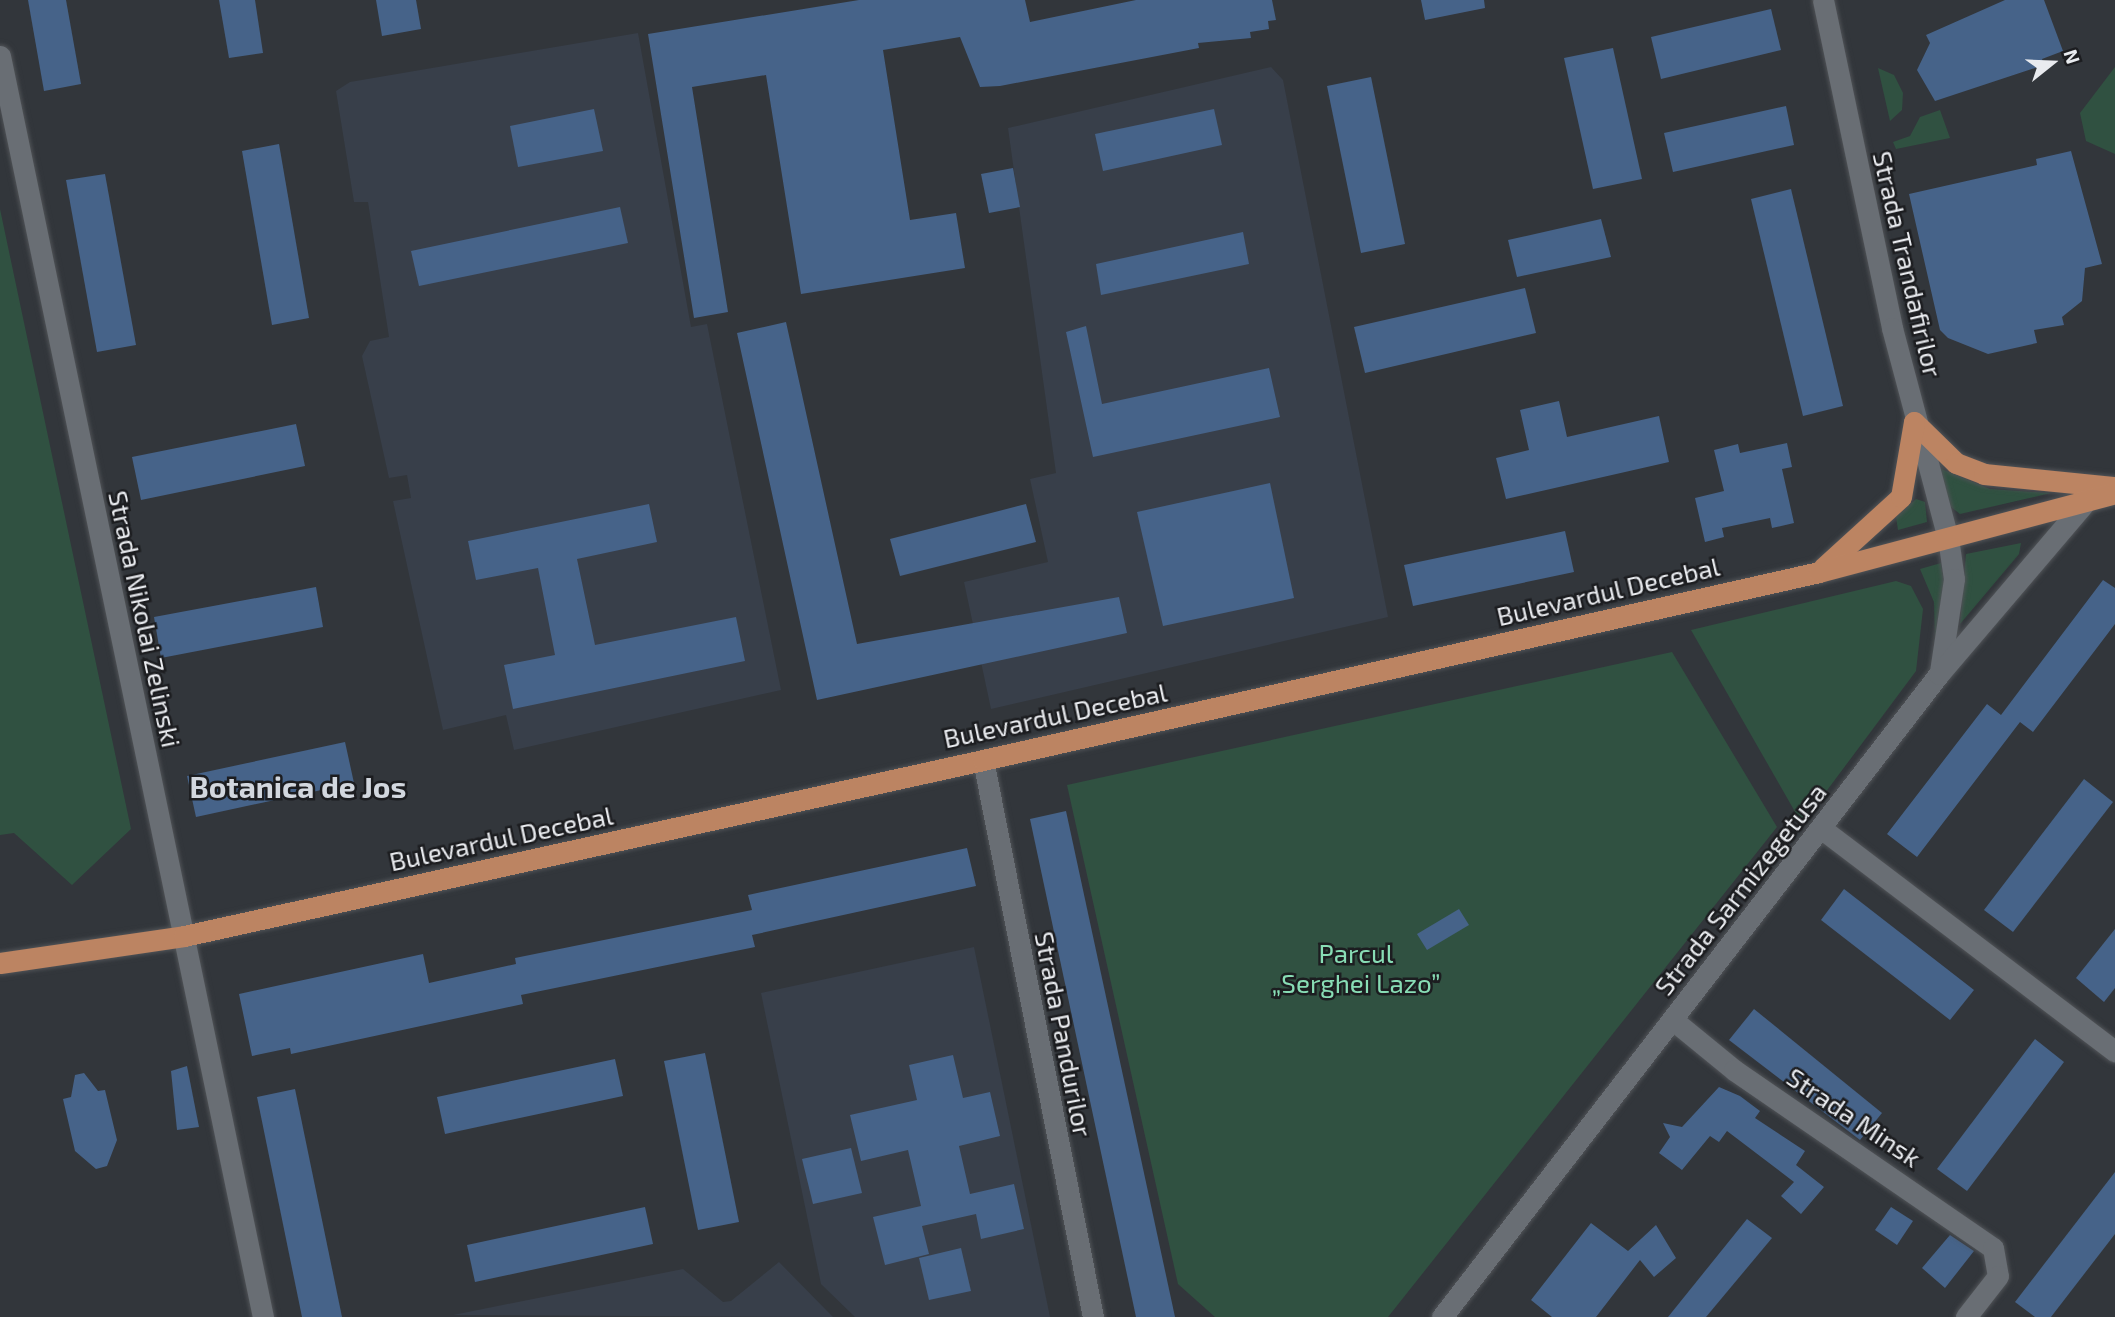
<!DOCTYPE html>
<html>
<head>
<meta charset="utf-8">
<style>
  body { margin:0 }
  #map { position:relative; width:2115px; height:1317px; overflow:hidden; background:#32363b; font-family:"Exo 2",sans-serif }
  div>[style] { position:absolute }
  .built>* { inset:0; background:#383f4a }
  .green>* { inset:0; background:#305141 }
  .building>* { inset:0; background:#466389 }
  .roads { filter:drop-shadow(0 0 2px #505357) drop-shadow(0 0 2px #505357) }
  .street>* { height:21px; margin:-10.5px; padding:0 10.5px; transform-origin:10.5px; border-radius:10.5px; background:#696e74 }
  .secondary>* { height:21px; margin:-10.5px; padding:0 10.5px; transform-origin:10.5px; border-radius:10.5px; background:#696e74 }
  .primary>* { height:21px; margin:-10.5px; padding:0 10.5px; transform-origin:10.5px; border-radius:10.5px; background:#bc8462 }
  span { translate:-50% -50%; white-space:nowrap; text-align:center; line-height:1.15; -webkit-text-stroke:5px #1c1d20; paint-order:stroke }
  .street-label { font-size:26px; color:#e9ebef }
  .park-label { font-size:26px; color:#88ddb5 }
  .quarter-label { font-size:30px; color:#d2d7de; font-weight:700 }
  .north { position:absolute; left:2017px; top:28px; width:70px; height:70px; -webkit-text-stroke:5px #1c1d20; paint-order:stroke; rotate:72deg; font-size:19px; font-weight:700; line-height:28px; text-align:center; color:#e9ebef }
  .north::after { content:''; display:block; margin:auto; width:24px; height:32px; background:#e9ebef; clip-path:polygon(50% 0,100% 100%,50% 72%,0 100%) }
</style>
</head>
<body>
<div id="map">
  <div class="built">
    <div style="clip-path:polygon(638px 33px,691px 327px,707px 324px,781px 690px,514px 750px,506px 715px,443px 730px,393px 501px,411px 498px,407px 475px,389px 478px,362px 356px,370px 341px,389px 337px,368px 202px,354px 202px,336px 91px,350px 82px)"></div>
    <div style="clip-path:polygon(1271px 67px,1283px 80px,1388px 617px,991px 709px,964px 582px,1048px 562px,1030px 479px,1056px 473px,1008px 128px)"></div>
    <div style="clip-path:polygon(974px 947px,1050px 1317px,855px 1317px,821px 1284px,761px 993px)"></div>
    <div style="clip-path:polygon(779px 1262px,833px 1317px,453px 1315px,683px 1269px,723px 1302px,731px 1301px)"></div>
  </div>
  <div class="green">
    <div style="clip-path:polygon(2115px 67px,2115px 154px,2086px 141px,2080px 113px)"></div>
    <div style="clip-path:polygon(1878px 68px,1894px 75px,1903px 93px,1902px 110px,1890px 121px)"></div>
    <div style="clip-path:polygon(1940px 110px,1950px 138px,1896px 149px,1893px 142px,1910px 136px,1920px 117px)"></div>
    <div style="clip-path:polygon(0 209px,131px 829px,72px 885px,14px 833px,0 835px)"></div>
    <div style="clip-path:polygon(1939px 468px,1990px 489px,2051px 493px,1960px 514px,1951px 507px)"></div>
    <div style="clip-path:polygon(1916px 499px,1925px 502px,1927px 522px,1898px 530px,1896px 517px)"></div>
    <div style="clip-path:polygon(2021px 543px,2019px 554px,1960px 624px,1966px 554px)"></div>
    <div style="clip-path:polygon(1941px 563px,1944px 581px,1935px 639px,1934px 602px,1920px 569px)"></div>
    <div style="clip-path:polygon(1896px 581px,1911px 586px,1923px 609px,1916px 671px,1802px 824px,1691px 630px)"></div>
    <div style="clip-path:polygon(1672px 652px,1777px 827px,1388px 1317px,1215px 1317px,1178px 1284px,1067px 785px)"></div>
  </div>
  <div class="building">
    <div style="clip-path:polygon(28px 0,66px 0,81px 84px,44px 91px)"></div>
    <div style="clip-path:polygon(219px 0,255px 0,263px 53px,229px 58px)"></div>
    <div style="clip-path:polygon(376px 0,416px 0,421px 29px,382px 36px)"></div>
    <div style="clip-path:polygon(859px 0,1025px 0,1030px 22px,1136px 0,1272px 0,1276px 20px,1268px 21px,1269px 29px,1250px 32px,1251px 38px,1198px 43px,1199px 48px,1000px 86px,980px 87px,960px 37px,883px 50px,910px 220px,956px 213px,965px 268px,801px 294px,766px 75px,692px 87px,728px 312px,694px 318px,648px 34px)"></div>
    <div style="clip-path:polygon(1421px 0,1484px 0,1485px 8px,1425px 20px)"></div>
    <div style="clip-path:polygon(2005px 0,2044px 0,2063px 51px,2042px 59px,2044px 65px,1935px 101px,1917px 70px,1930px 43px,1926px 35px)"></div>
    <div style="clip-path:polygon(1771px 9px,1781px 50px,1661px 79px,1651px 37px)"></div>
    <div style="clip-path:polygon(1613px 48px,1642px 179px,1593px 189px,1564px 58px)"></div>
    <div style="clip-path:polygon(1371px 77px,1405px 244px,1361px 253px,1327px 86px)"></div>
    <div style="clip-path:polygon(1786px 106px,1794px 145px,1673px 172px,1664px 133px)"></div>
    <div style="clip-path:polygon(594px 109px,603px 151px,518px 167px,510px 126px)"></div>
    <div style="clip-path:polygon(1214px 109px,1222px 145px,1103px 171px,1095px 134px)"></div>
    <div style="clip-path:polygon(279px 144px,309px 318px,272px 325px,242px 151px)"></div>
    <div style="clip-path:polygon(2071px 151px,2102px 264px,2085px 268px,2082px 301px,2062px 317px,2064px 325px,2034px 330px,2037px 343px,1988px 354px,1948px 338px,1940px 330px,1909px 194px,2037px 165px,2036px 159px)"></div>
    <div style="clip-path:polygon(1013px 168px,1020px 207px,989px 213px,981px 174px)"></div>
    <div style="clip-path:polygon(105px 174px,136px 345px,97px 352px,66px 180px)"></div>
    <div style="clip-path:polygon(1791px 189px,1843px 406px,1803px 416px,1751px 199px)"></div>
    <div style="clip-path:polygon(620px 207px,628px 243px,419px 286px,411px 251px)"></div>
    <div style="clip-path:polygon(1601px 219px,1611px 257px,1517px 277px,1508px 240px)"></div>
    <div style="clip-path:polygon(1243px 232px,1249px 264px,1101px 295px,1096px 264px)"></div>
    <div style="clip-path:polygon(1525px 288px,1536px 333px,1365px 373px,1354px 327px)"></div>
    <div style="clip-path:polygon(786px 322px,857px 644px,1119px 597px,1127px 633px,817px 700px,737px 333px)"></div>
    <div style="clip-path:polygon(1086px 326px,1102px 404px,1269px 368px,1280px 417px,1093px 457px,1066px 332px)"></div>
    <div style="clip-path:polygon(1559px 401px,1567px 437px,1659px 416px,1669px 462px,1506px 499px,1496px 458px,1529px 450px,1520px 410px)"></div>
    <div style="clip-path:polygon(296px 424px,305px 466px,141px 500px,132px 457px)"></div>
    <div style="clip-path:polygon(1787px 443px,1792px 467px,1782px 469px,1794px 523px,1772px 528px,1770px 518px,1722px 528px,1724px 537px,1705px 542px,1695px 498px,1724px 491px,1714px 450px,1738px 444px,1740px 453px)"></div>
    <div style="clip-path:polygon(1270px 483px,1294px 598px,1163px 626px,1137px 512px)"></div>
    <div style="clip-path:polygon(649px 504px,657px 542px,577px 559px,595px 645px,736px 617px,745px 661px,513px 709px,504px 665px,555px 655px,538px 568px,476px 580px,468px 541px)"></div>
    <div style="clip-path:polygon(1026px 504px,1036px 542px,900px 576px,890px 539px)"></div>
    <div style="clip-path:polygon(1565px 531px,1574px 572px,1413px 606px,1404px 565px)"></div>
    <div style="clip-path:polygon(2103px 580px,2115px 588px,2115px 624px,2033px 732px,2020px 722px,1917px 857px,1887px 834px,1987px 704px,2001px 715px)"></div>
    <div style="clip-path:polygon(316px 587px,323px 627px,161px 658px,154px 617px)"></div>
    <div style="clip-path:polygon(345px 742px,354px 783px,196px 817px,187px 776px)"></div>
    <div style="clip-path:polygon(2084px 779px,2113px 802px,2013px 932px,1984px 910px)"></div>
    <div style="clip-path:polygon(1066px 811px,1175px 1317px,1136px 1317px,1030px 819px)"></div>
    <div style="clip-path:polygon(967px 848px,976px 886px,752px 935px,755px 947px,521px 995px,523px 1004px,291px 1054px,290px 1048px,252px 1056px,239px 994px,423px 954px,429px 983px,516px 964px,515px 958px,752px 910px,748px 895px)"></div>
    <div style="clip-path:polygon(1844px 889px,1974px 990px,1950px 1020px,1821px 920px)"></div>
    <div style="clip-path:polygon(1459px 909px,1469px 925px,1427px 950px,1417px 934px)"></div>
    <div style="clip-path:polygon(2115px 929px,2115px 988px,2104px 1002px,2076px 978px)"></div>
    <div style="clip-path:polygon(1754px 1009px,1882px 1113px,1860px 1140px,1729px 1040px)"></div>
    <div style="clip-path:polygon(2035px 1039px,2064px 1062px,1967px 1191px,1937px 1169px)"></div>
    <div style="clip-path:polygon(705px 1053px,739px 1222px,698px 1230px,664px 1061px)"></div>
    <div style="clip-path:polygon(953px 1055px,963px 1098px,990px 1092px,1000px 1136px,959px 1146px,970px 1194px,1014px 1184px,1024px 1229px,981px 1239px,976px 1214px,922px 1226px,929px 1254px,885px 1265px,873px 1217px,921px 1206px,908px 1150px,861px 1161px,850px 1115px,917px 1100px,909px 1065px)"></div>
    <div style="clip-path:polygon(615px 1059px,623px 1096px,445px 1134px,437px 1097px)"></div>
    <div style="clip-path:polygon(187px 1066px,199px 1127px,177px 1130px,171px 1071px)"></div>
    <div style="clip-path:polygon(84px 1073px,98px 1091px,105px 1090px,117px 1140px,107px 1166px,96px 1169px,75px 1151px,63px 1099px,71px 1097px,75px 1075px)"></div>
    <div style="clip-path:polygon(1719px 1087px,1740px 1096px,1760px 1111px,1755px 1118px,1805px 1151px,1796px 1165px,1824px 1187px,1801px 1214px,1781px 1196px,1794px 1182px,1727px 1131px,1719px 1142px,1710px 1136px,1682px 1170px,1659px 1153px,1670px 1137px,1663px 1123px,1682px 1127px)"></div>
    <div style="clip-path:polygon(295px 1089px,342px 1317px,302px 1317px,257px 1097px)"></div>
    <div style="clip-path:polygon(851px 1148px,862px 1193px,813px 1204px,802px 1159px)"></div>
    <div style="clip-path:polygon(2115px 1172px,2115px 1234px,2051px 1317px,2035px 1317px,2015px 1302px)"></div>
    <div style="clip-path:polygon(645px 1207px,653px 1244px,475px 1282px,467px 1245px)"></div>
    <div style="clip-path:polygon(1891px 1207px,1913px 1221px,1897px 1245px,1875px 1230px)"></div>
    <div style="clip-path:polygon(1747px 1219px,1772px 1238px,1706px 1317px,1668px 1317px)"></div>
    <div style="clip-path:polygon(1591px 1223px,1628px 1251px,1656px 1225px,1676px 1258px,1654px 1277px,1640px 1260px,1596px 1317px,1552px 1317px,1531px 1300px)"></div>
    <div style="clip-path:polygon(1950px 1235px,1974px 1251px,1945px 1288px,1922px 1268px)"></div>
    <div style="clip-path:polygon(961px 1248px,971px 1291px,929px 1300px,919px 1258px)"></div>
  </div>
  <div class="roads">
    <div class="street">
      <div style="left:983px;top:760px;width:568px;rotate:78.83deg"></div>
      <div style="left:1673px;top:1020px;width:79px;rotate:39.3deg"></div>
      <div style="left:1734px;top:1070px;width:314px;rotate:34.5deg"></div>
      <div style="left:1993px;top:1248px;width:28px;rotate:80deg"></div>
      <div style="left:1998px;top:1276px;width:52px;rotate:128deg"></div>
    </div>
    <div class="secondary">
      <div style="left:1823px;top:0;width:335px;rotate:78.1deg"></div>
      <div style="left:1892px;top:328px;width:217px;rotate:75.1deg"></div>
      <div style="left:1948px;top:538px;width:41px;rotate:81.7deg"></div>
      <div style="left:1954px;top:579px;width:94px;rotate:98.6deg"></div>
      <div style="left:0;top:56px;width:1288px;rotate:78.22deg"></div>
      <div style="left:1822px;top:829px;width:368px;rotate:37.2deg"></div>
      <div style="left:1442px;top:1317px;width:813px;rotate:-52.3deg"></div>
      <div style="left:1939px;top:674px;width:228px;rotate:-49.6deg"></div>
    </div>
    <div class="primary">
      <div style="left:1914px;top:422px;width:59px;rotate:44.3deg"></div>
      <div style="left:1956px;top:463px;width:30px;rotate:21deg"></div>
      <div style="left:1984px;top:474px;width:132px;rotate:5.7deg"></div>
      <div style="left:1823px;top:568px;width:105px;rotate:-42.3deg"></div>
      <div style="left:1901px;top:497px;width:76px;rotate:-80.2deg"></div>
      <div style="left:0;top:963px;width:186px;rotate:-8.3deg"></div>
      <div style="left:184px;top:936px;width:818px;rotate:-12.42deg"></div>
      <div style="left:983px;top:760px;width:857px;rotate:-12.67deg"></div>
      <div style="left:1819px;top:572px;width:306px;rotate:-14.9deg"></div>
    </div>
  </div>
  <div class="street-label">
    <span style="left:1908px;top:264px;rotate:77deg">Strada Trandafirilor</span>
    <span style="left:1608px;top:591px;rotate:-13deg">Bulevardul Decebal</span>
    <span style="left:145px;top:619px;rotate:78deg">Strada Nikolai Zelinski</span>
    <span style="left:1055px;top:715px;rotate:-12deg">Bulevardul Decebal</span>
    <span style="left:501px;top:838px;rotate:-12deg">Bulevardul Decebal</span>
    <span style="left:1740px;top:889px;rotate:-52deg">Strada Sarmizegetusa</span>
    <span style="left:1064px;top:1034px;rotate:79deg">Strada Pandurilor</span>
    <span style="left:1854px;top:1117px;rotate:34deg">Strada Minsk</span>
  </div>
  <div class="park-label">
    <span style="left:1356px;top:968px">Parcul<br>„Serghei Lazo”</span>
  </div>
  <div class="quarter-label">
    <span style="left:298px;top:786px">Botanica de Jos</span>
  </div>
  <div class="north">N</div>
</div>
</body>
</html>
